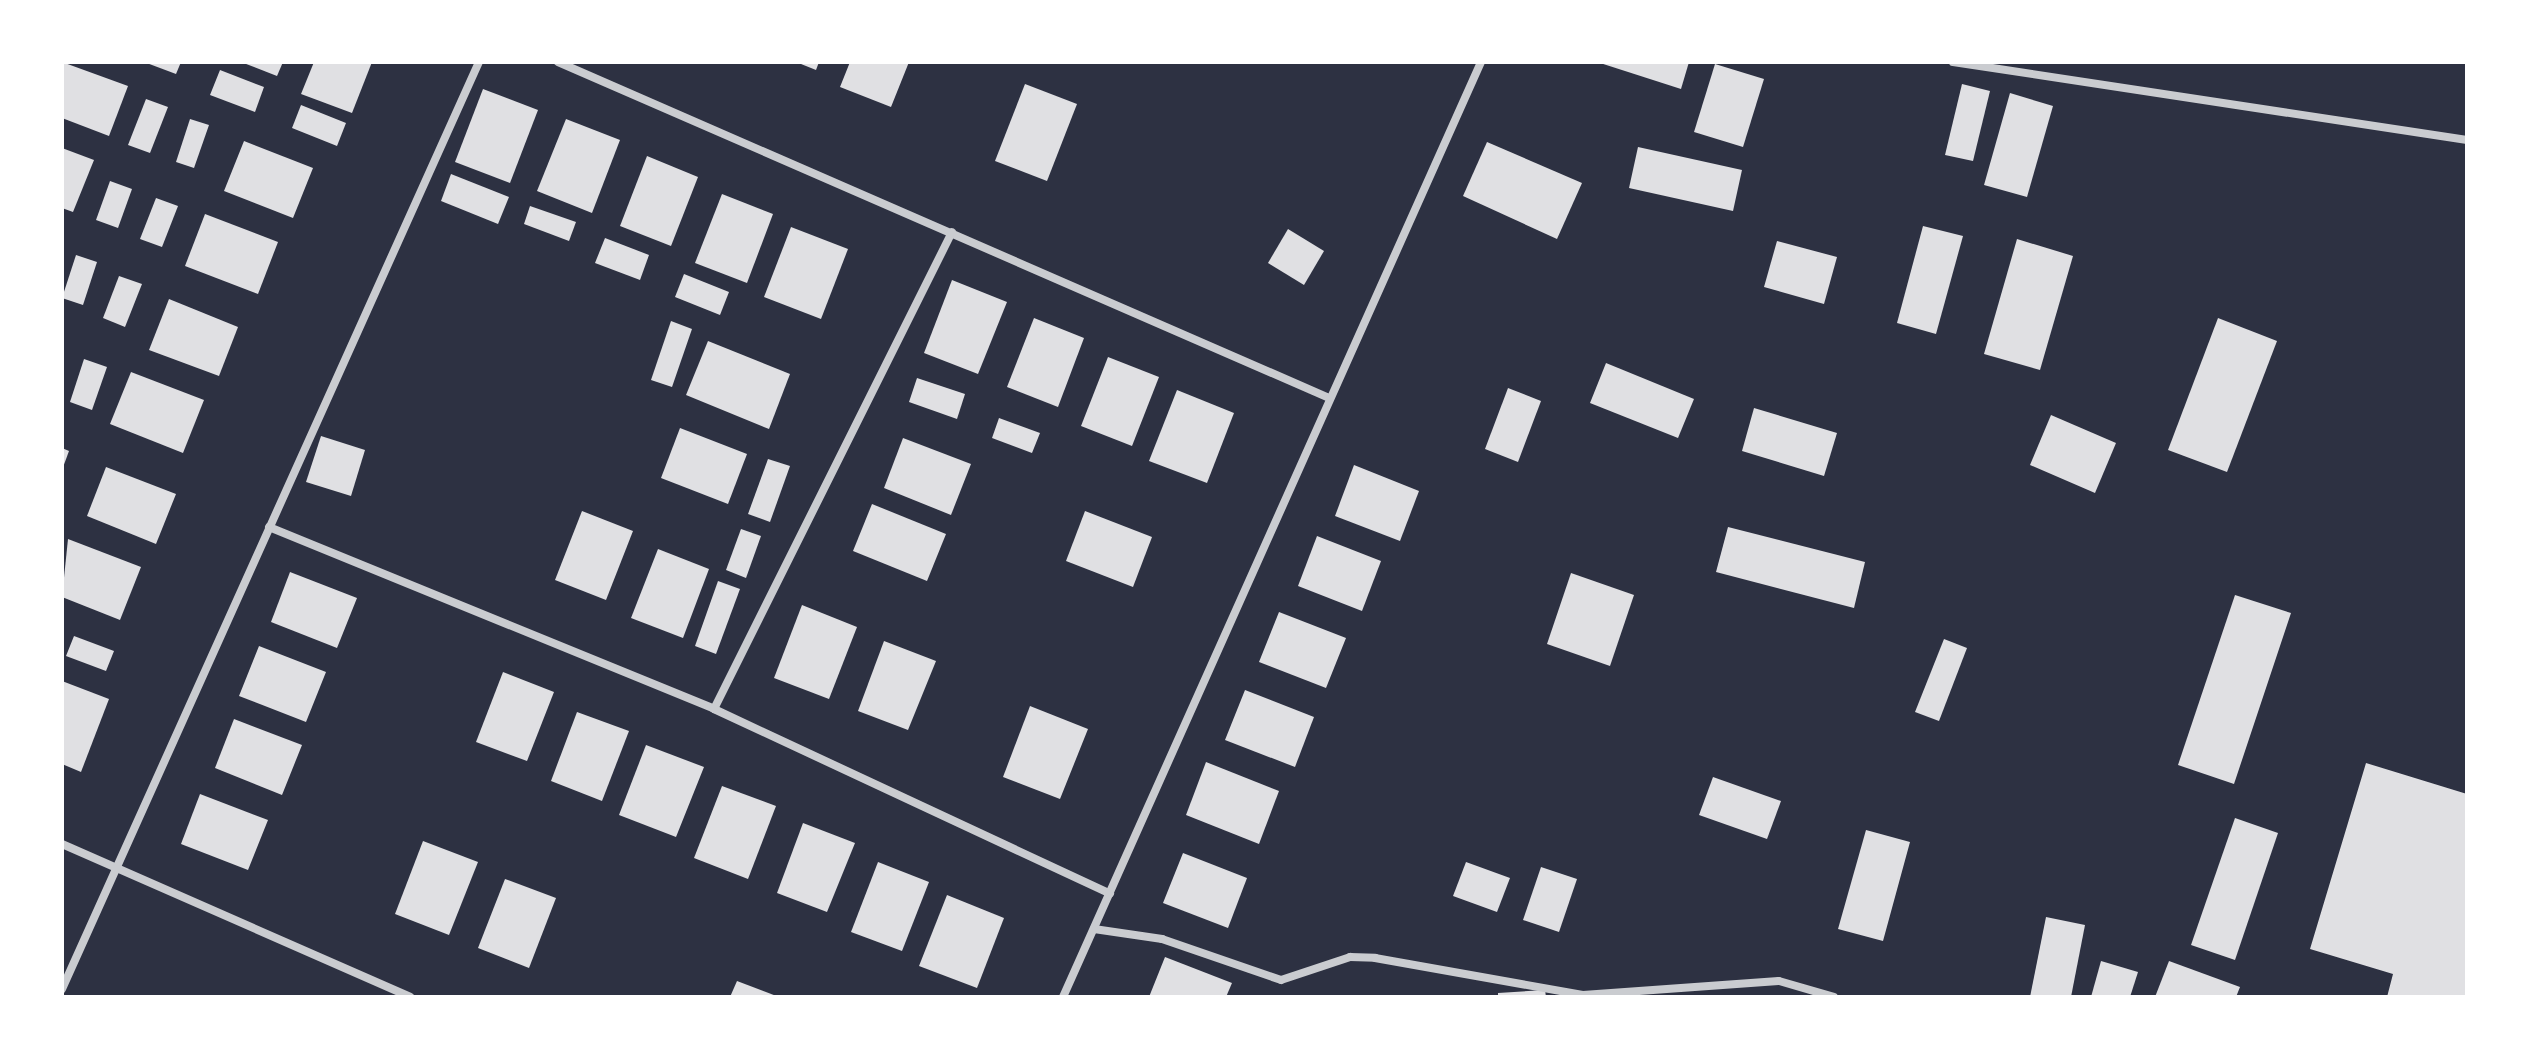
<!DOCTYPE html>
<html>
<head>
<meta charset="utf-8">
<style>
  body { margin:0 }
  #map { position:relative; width:2529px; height:1059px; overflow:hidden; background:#2d3142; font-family:Poppins,sans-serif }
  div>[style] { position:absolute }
  .building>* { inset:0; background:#e0e0e3 }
  .minor>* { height:8px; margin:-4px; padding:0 4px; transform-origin:4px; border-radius:4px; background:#caccd0 }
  span { translate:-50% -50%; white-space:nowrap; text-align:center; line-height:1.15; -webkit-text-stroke:6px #fff; paint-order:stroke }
  .frame { position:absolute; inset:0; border:64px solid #fff; pointer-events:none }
</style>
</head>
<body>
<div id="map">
  <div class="building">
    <div style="clip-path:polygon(62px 62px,128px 86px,109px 136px,62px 118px)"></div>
    <div style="clip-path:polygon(144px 62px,181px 62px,176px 74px)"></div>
    <div style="clip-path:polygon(241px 62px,283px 62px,277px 76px)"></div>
    <div style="clip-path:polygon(314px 62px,372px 62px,352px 113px,301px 94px)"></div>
    <div style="clip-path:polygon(796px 62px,819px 62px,816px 70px)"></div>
    <div style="clip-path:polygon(850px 62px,909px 62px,891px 107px,840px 87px)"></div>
    <div style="clip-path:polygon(1597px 62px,1689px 62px,1681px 89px)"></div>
    <div style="clip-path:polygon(1715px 64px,1764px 79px,1743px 147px,1694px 132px)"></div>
    <div style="clip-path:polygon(220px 70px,264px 87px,255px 112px,210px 95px)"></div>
    <div style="clip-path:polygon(1025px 84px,1077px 104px,1047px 181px,995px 161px)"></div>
    <div style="clip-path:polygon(1962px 84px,1990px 91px,1973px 161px,1945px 155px)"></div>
    <div style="clip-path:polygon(483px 89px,538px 110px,510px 183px,455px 162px)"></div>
    <div style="clip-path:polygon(2010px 93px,2053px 106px,2027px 197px,1984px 185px)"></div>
    <div style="clip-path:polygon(146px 99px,168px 107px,150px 153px,128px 145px)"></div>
    <div style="clip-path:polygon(301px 105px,346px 123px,337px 146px,292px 128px)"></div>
    <div style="clip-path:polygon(190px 119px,209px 125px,194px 168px,176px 162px)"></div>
    <div style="clip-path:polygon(566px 119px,620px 140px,592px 213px,537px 191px)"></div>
    <div style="clip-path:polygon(244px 141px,313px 168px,293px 218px,224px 191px)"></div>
    <div style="clip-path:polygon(1487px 142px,1582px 183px,1557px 239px,1463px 196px)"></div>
    <div style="clip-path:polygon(1638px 147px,1742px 170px,1733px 211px,1629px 188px)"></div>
    <div style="clip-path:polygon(62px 148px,94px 160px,73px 212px,62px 208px)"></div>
    <div style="clip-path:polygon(647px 156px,698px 177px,671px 246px,620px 226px)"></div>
    <div style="clip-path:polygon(451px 174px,509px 197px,498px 224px,441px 201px)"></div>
    <div style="clip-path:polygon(110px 181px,132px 189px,118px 228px,96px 220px)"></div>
    <div style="clip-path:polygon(722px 194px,773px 214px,747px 283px,695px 263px)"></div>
    <div style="clip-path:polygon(156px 198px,178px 206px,162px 247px,140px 239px)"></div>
    <div style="clip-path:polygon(530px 206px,576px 222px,569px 241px,524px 224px)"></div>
    <div style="clip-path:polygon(205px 214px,278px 242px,258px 294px,185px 266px)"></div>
    <div style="clip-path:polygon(1923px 226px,1963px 236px,1936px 334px,1897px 323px)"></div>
    <div style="clip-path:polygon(791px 227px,848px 249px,821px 319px,764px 297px)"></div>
    <div style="clip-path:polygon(1288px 229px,1324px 251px,1304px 285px,1268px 263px)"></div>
    <div style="clip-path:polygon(605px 238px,649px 255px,640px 280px,595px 263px)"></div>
    <div style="clip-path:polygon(2017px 239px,2073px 256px,2040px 370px,1984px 354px)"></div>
    <div style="clip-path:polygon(1777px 241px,1837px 257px,1824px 304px,1764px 287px)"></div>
    <div style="clip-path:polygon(76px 255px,97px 262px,83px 305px,62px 298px)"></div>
    <div style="clip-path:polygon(684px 274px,729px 292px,720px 315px,675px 297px)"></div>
    <div style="clip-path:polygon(119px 276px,142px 284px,125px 327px,103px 318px)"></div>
    <div style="clip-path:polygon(952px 280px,1007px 302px,978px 374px,924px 353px)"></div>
    <div style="clip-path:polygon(169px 299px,238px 327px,219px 376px,149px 350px)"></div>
    <div style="clip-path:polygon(1034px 318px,1084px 338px,1058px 407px,1007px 387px)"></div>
    <div style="clip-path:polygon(2218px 318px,2277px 341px,2227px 472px,2168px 450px)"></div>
    <div style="clip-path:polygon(671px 321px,692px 329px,672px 387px,651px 380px)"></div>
    <div style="clip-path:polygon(708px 341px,790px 374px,769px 429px,686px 395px)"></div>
    <div style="clip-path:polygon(1108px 357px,1159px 377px,1132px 446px,1081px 426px)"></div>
    <div style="clip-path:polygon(84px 359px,107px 367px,92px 410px,70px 402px)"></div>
    <div style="clip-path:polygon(1606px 363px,1694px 399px,1678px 438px,1590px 403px)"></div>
    <div style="clip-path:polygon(131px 372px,204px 400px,183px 453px,110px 424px)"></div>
    <div style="clip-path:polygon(917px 378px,965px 394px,957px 419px,909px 402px)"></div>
    <div style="clip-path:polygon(1508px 388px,1541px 401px,1518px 462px,1485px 449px)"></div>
    <div style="clip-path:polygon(1177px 390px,1234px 413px,1207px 483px,1149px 461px)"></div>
    <div style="clip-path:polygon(1754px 408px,1837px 433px,1824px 476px,1742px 451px)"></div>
    <div style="clip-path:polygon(2051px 415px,2116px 443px,2095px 493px,2030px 465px)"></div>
    <div style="clip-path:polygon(999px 418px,1040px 433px,1032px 453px,992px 438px)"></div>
    <div style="clip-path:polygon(680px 428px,747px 454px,728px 504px,661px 478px)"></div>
    <div style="clip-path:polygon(321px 436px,365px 450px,351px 496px,306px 482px)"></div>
    <div style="clip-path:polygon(903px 438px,971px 464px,951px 515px,884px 488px)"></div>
    <div style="clip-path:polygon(62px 448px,69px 451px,62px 470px)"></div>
    <div style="clip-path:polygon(768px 459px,790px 466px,770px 522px,748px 514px)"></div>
    <div style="clip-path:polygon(1354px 465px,1419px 491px,1400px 541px,1335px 516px)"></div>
    <div style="clip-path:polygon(106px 467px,176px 494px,156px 544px,87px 516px)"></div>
    <div style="clip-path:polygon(872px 504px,946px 534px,927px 581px,853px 551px)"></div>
    <div style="clip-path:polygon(582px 511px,633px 531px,606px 600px,555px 580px)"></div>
    <div style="clip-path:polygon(1085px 511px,1152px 537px,1133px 587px,1066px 561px)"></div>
    <div style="clip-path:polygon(1728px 527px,1865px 562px,1854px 608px,1716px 572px)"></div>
    <div style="clip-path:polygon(741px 529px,761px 536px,746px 578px,726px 570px)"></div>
    <div style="clip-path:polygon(1317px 536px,1381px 561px,1362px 611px,1298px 586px)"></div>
    <div style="clip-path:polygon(68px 539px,141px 567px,120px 620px,62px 597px)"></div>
    <div style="clip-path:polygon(658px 549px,709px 569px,683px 638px,631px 618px)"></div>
    <div style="clip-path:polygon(290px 572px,357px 598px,337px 648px,271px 622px)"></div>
    <div style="clip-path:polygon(1571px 573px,1634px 595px,1610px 666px,1547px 644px)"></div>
    <div style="clip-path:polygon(718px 581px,740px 589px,716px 654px,695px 646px)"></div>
    <div style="clip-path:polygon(2235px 595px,2291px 613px,2234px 784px,2178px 765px)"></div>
    <div style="clip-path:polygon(802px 605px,857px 627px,829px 699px,774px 678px)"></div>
    <div style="clip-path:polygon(1279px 612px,1346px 638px,1326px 688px,1259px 662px)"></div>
    <div style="clip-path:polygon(74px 636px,114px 651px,106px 671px,66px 656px)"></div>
    <div style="clip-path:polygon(1944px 639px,1967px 648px,1939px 721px,1915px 712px)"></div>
    <div style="clip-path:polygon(884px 641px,936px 661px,908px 730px,858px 711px)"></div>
    <div style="clip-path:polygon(259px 646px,326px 672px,306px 722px,239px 696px)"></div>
    <div style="clip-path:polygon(503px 672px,554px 692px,527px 761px,476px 742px)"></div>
    <div style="clip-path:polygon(62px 681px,109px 699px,81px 772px,62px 764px)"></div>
    <div style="clip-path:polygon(1245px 690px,1314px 717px,1295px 767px,1225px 740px)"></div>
    <div style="clip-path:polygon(1030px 706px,1088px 729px,1060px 799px,1003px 777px)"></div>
    <div style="clip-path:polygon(577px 712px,629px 731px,602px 801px,551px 781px)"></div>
    <div style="clip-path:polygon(234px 719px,302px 745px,282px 795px,215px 768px)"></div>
    <div style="clip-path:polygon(646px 745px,704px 767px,676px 837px,619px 815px)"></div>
    <div style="clip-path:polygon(1206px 762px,1279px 791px,1259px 844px,1186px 815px)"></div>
    <div style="clip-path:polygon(2366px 763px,2467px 794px,2467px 997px,2387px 997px,2393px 974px,2310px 949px)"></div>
    <div style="clip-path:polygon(1713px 777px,1781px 801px,1767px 839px,1699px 815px)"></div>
    <div style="clip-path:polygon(722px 786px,776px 806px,748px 879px,694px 858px)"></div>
    <div style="clip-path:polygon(200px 794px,268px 820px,248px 870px,181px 844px)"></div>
    <div style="clip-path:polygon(2235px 818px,2278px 833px,2235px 960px,2191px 945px)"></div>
    <div style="clip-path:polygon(803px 823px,855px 843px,827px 912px,777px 893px)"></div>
    <div style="clip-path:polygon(1866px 830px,1910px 842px,1883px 941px,1838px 929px)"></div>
    <div style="clip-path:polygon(423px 841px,478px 862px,449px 935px,395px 914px)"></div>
    <div style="clip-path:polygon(1183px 853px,1247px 878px,1228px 928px,1163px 903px)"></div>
    <div style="clip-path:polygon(878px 862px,929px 882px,902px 951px,851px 932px)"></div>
    <div style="clip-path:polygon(1466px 862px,1510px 878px,1497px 912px,1453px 896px)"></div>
    <div style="clip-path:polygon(1541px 867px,1577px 879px,1559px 932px,1523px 920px)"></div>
    <div style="clip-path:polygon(505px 879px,556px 898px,529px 968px,478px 948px)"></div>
    <div style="clip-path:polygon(947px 895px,1004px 918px,977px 988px,919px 966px)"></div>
    <div style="clip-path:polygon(2046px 917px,2085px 925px,2071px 997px,2030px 997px)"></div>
    <div style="clip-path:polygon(1165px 957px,1232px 983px,1226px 997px,1149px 997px)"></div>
    <div style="clip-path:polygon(2101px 961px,2138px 972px,2130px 997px,2091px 997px)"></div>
    <div style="clip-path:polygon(2169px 961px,2240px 987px,2236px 997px,2155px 997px)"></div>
    <div style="clip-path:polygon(737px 981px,779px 997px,730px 997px)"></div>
    <div style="clip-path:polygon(1545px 990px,1546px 997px,1498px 997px,1498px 993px)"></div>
  </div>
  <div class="minor">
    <div style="left:558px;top:62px;width:839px;rotate:23.54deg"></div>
    <div style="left:1953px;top:62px;width:520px;rotate:8.63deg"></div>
    <div style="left:269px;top:527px;width:481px;rotate:22.2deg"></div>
    <div style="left:714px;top:709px;width:437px;rotate:25deg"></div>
    <div style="left:714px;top:709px;width:533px;rotate:-63.48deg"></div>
    <div style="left:62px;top:844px;width:380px;rotate:23.7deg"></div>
    <div style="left:1094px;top:929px;width:69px;rotate:8.4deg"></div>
    <div style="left:1162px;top:939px;width:126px;rotate:19deg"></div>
    <div style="left:1281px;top:980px;width:73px;rotate:-18.4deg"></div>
    <div style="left:1350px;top:957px;width:25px;rotate:2deg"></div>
    <div style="left:1375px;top:958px;width:211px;rotate:10.1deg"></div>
    <div style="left:1583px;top:995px;width:196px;rotate:-4.1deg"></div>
    <div style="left:1779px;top:981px;width:57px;rotate:16.2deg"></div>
    <div style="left:62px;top:989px;width:1016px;rotate:-65.78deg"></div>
    <div style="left:1063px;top:997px;width:1024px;rotate:-65.91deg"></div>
  </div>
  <div class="frame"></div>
</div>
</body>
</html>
